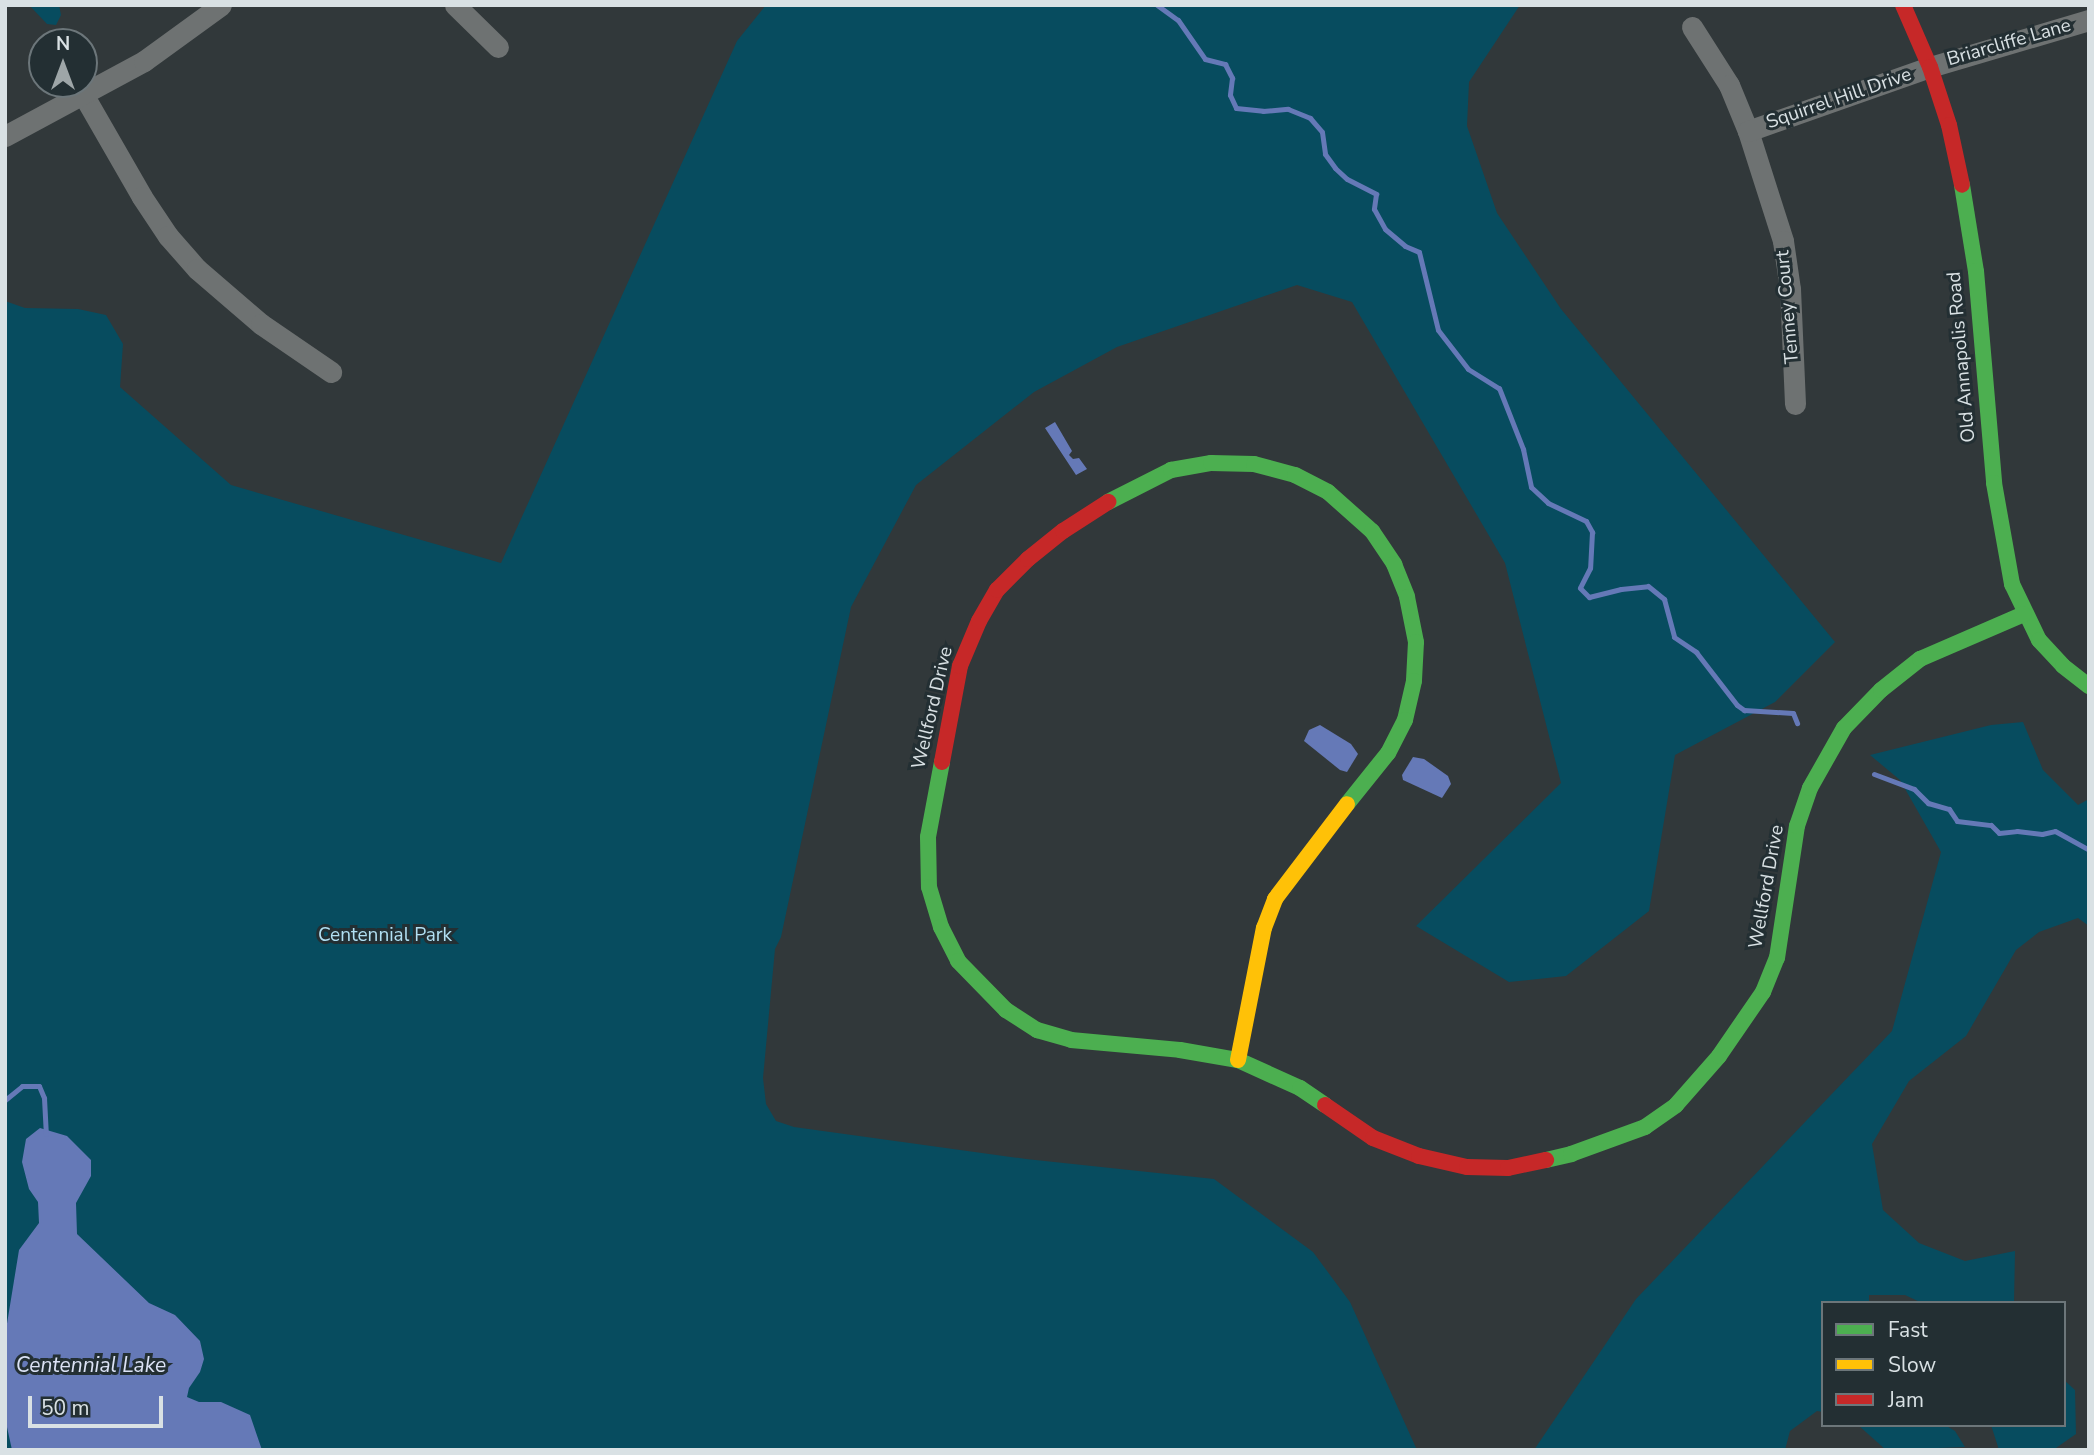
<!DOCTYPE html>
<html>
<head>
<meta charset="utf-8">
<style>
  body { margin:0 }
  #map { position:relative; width:2094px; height:1455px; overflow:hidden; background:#31383a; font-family:"Nunito Sans",sans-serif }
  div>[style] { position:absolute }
  .green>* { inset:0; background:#074c5f }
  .water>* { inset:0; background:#6579b7 }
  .stream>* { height:5px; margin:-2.5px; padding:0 2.5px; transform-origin:2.5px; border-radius:2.5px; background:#6579b7 }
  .street>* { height:21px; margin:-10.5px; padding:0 10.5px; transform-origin:10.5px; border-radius:10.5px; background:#6e7272 }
  .fast>* { height:16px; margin:-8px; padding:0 8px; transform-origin:8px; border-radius:8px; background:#4caf50 }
  .slow>* { height:16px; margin:-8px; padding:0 8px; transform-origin:8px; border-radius:8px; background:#ffc107 }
  .jam>* { height:16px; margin:-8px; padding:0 8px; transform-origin:8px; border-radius:8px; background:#c62828 }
  span { translate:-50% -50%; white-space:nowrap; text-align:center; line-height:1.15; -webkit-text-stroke:6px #232f33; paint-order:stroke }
  .street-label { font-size:19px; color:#d9e1e4 }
  .park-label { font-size:19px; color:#b1dff2 }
  .water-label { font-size:21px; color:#dbe2f5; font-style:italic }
  .frame { position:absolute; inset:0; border:7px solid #d9e1e4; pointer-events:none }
  .legend { position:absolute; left:1821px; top:1301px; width:245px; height:126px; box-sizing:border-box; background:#232f33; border:2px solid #6c767a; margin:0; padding:9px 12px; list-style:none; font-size:21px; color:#d9e1e4 }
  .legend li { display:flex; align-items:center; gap:14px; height:35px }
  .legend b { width:35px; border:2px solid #6c767a }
  .north { position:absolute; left:28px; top:28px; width:70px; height:70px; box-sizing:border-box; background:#232f33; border:2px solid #6c767a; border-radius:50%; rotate:0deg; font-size:19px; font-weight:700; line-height:28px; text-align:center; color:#d9e1e4 }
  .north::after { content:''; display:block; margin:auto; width:24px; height:32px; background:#9ea6a8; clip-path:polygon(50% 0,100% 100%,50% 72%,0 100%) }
  .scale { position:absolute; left:28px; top:1396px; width:135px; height:32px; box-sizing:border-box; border:4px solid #d9e1e4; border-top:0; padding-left:9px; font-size:21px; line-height:24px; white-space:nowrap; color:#d9e1e4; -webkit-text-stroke:5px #232f33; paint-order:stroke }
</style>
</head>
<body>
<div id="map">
  <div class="green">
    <div style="clip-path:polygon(29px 5px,59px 5px,61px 15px,56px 25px,47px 24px)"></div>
    <div style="clip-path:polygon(766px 5px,1520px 5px,1469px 82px,1467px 126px,1497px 213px,1561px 309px,1835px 642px,1775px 702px,1675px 755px,1649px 911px,1566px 976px,1509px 982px,1416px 926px,1561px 783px,1505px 563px,1352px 302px,1297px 285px,1117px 347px,1034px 392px,916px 485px,851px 607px,781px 937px,775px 949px,763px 1078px,766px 1104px,776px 1121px,794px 1127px,1026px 1159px,1214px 1179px,1313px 1252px,1350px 1302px,1417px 1450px,5px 1450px,5px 301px,25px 308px,78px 309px,106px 315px,123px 344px,120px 387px,231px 485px,501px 563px,737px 41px)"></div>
    <div style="clip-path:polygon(2023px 722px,2043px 770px,2078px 805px,2089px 799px,2089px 926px,2078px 918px,2039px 932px,2016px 950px,1966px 1036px,1909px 1081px,1872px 1144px,1883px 1210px,1919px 1243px,1965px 1261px,2015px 1251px,2014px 1303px,1922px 1303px,1905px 1295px,1869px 1295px,1869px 1303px,1823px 1303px,1823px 1412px,1817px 1411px,1790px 1431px,1785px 1450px,1534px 1450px,1636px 1299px,1892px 1031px,1941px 852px,1900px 780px,1870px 755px,1991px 725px)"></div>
    <div style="clip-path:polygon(2064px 1380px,2075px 1390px,2076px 1434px,2053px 1450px,1999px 1450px,1991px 1425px,2064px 1425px)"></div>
    <div style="clip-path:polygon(1858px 1425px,1945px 1425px,1955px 1431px,1965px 1447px,1886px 1450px)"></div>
  </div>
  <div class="water">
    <div style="clip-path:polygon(1055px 422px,1072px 451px,1069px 455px,1073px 459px,1079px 458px,1087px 469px,1076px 475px,1045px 428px)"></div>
    <div style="clip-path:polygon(1320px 725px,1351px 744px,1358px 754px,1347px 772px,1340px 770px,1304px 741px,1309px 730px)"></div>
    <div style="clip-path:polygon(1413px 757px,1424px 759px,1448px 776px,1451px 784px,1442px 798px,1403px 780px,1402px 775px)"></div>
    <div style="clip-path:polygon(40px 1128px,67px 1136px,91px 1160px,91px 1176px,76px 1203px,77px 1234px,149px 1303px,175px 1315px,200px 1341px,204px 1359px,200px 1372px,189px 1388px,187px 1397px,199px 1402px,221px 1402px,250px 1415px,262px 1450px,12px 1450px,5px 1418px,5px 1336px,19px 1250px,39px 1223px,38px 1202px,29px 1189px,22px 1162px,26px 1139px)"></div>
  </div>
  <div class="stream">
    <div style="left:1157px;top:5px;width:26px;rotate:36deg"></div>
    <div style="left:1178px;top:20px;width:47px;rotate:55.3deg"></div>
    <div style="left:1205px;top:59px;width:21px;rotate:14deg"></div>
    <div style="left:1225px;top:64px;width:16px;rotate:63deg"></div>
    <div style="left:1232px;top:78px;width:17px;rotate:97deg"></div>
    <div style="left:1230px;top:95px;width:14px;rotate:65deg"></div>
    <div style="left:1236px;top:108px;width:27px;rotate:6deg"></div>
    <div style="left:1263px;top:111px;width:25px;rotate:-5deg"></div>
    <div style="left:1288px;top:109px;width:24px;rotate:22deg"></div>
    <div style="left:1310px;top:118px;width:18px;rotate:49deg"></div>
    <div style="left:1322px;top:132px;width:22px;rotate:82deg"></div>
    <div style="left:1325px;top:154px;width:17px;rotate:54deg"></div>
    <div style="left:1335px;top:168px;width:16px;rotate:43deg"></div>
    <div style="left:1347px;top:179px;width:33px;rotate:27deg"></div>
    <div style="left:1376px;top:194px;width:15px;rotate:98deg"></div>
    <div style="left:1374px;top:209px;width:23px;rotate:61deg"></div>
    <div style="left:1385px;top:229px;width:26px;rotate:40deg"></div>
    <div style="left:1405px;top:246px;width:15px;rotate:23deg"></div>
    <div style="left:1419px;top:252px;width:80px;rotate:76.3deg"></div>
    <div style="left:1438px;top:330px;width:49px;rotate:52.4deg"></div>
    <div style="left:1468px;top:369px;width:36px;rotate:32deg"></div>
    <div style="left:1499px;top:388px;width:66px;rotate:68.5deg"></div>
    <div style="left:1523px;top:449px;width:39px;rotate:78deg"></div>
    <div style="left:1531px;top:487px;width:23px;rotate:43deg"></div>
    <div style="left:1548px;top:503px;width:42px;rotate:25.3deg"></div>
    <div style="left:1586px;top:521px;width:13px;rotate:61deg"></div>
    <div style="left:1592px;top:532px;width:36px;rotate:93deg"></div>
    <div style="left:1590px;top:568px;width:22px;rotate:117deg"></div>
    <div style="left:1580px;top:588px;width:13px;rotate:45deg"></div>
    <div style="left:1589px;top:597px;width:33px;rotate:-14deg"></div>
    <div style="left:1621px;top:589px;width:27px;rotate:-6deg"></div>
    <div style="left:1648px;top:586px;width:21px;rotate:39deg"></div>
    <div style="left:1664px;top:599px;width:39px;rotate:75deg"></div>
    <div style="left:1674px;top:637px;width:27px;rotate:34deg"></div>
    <div style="left:1696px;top:652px;width:67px;rotate:52.3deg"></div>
    <div style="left:1737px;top:705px;width:9px;rotate:36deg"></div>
    <div style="left:1744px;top:710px;width:49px;rotate:3.5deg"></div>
    <div style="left:1793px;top:713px;width:11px;rotate:68deg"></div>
    <div style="left:1874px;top:774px;width:43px;rotate:20.6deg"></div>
    <div style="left:1914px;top:789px;width:20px;rotate:45deg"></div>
    <div style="left:1928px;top:803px;width:22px;rotate:16deg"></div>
    <div style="left:1949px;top:809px;width:14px;rotate:56deg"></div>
    <div style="left:1957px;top:821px;width:34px;rotate:7deg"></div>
    <div style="left:1991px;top:825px;width:11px;rotate:45deg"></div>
    <div style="left:1999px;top:833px;width:18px;rotate:-6deg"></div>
    <div style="left:2017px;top:831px;width:25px;rotate:7deg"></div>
    <div style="left:2042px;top:834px;width:13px;rotate:-13deg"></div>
    <div style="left:2055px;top:831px;width:39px;rotate:29deg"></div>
    <div style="left:5px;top:1100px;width:22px;rotate:-39deg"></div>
    <div style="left:22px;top:1086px;width:17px"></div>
    <div style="left:39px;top:1086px;width:13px;rotate:67deg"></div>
    <div style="left:44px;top:1098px;width:36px;rotate:87deg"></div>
  </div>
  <div class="street">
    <div style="left:455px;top:5px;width:60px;rotate:44.3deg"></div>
    <div style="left:1692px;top:27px;width:69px;rotate:57.5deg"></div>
    <div style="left:1729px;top:85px;width:50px;rotate:67.6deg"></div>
    <div style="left:1748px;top:131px;width:115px;rotate:72.3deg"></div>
    <div style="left:1783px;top:241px;width:49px;rotate:81.7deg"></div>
    <div style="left:1790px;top:289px;width:115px;rotate:87.5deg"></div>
    <div style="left:84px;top:96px;width:116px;rotate:60.1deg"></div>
    <div style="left:142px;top:197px;width:47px;rotate:56.3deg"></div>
    <div style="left:168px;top:236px;width:44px;rotate:48.7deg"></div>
    <div style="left:197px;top:269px;width:84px;rotate:40.7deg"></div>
    <div style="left:261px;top:324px;width:85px;rotate:34.4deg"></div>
    <div style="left:1748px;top:131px;width:193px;rotate:-19.4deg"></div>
    <div style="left:1930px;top:67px;width:166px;rotate:-16.5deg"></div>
    <div style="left:5px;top:136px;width:158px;rotate:-28.3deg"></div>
    <div style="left:144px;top:61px;width:95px;rotate:-36deg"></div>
  </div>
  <div class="fast">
    <div style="left:1962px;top:185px;width:87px;rotate:80.8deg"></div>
    <div style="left:1976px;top:271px;width:213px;rotate:85.1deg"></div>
    <div style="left:1994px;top:483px;width:103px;rotate:79.9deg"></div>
    <div style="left:2012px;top:584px;width:62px;rotate:64.3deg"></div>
    <div style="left:2039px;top:640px;width:35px;rotate:47deg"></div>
    <div style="left:2063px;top:666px;width:33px;rotate:38deg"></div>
    <div style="left:1108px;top:502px;width:71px;rotate:-26.9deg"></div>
    <div style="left:1171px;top:470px;width:41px;rotate:-9.9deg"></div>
    <div style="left:1211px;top:463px;width:43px;rotate:1.3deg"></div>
    <div style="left:1254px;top:464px;width:42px;rotate:15deg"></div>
    <div style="left:1295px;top:475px;width:37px;rotate:27deg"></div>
    <div style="left:1328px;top:492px;width:59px;rotate:41.6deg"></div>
    <div style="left:1372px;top:531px;width:40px;rotate:56deg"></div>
    <div style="left:1394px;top:564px;width:35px;rotate:68deg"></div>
    <div style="left:1407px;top:597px;width:46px;rotate:78.7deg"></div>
    <div style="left:1416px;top:642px;width:39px;rotate:93deg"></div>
    <div style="left:1414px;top:681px;width:40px;rotate:103deg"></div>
    <div style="left:1405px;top:720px;width:37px;rotate:117deg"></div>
    <div style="left:1388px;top:753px;width:65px;rotate:128.8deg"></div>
    <div style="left:942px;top:762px;width:76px;rotate:100.6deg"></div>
    <div style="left:928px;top:837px;width:50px;rotate:88.9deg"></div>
    <div style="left:929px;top:887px;width:42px;rotate:73.3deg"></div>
    <div style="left:941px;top:927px;width:38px;rotate:63deg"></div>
    <div style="left:958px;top:961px;width:69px;rotate:45.6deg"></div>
    <div style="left:1006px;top:1010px;width:37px;rotate:33deg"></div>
    <div style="left:1037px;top:1030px;width:35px;rotate:16deg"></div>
    <div style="left:1071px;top:1040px;width:109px;rotate:5.2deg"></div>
    <div style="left:1180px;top:1050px;width:59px;rotate:9.8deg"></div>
    <div style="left:1238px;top:1060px;width:68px;rotate:24.3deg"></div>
    <div style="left:1300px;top:1088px;width:30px;rotate:34deg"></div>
    <div style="left:1546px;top:1160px;width:26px;rotate:-13deg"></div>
    <div style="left:1571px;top:1154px;width:79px;rotate:-20deg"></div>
    <div style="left:1645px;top:1127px;width:38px;rotate:-35deg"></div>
    <div style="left:1676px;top:1105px;width:65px;rotate:-48.7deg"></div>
    <div style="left:1719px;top:1056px;width:78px;rotate:-55.5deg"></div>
    <div style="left:1763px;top:992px;width:37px;rotate:-68deg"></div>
    <div style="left:1777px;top:958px;width:134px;rotate:-81.4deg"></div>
    <div style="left:1797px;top:826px;width:40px;rotate:-71.1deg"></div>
    <div style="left:1810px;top:788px;width:69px;rotate:-60.5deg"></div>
    <div style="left:1844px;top:728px;width:53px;rotate:-45.8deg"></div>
    <div style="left:1881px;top:690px;width:50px;rotate:-38.5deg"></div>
    <div style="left:1920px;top:659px;width:113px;rotate:-23.4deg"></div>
  </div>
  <div class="slow">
    <div style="left:1238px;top:1060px;width:135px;rotate:-78.9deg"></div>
    <div style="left:1264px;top:928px;width:31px;rotate:-69deg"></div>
    <div style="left:1275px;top:899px;width:119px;rotate:-52.8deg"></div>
  </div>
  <div class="jam">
    <div style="left:1903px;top:5px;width:68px;rotate:66.5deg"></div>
    <div style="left:1930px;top:67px;width:61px;rotate:71.9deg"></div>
    <div style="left:1949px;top:125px;width:61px;rotate:77.8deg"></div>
    <div style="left:942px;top:762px;width:98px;rotate:-79.4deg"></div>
    <div style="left:960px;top:666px;width:49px;rotate:-67.1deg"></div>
    <div style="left:979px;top:621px;width:36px;rotate:-60deg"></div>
    <div style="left:997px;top:590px;width:44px;rotate:-45deg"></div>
    <div style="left:1028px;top:559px;width:45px;rotate:-38.7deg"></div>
    <div style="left:1063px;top:531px;width:54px;rotate:-32.8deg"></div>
    <div style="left:1325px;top:1105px;width:58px;rotate:34.5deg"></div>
    <div style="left:1373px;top:1138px;width:49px;rotate:21.4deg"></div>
    <div style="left:1419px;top:1156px;width:49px;rotate:12.9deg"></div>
    <div style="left:1467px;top:1167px;width:41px;rotate:1.4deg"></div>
    <div style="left:1508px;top:1168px;width:39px;rotate:-12deg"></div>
  </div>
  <div class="street-label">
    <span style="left:2009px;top:43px;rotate:-16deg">Briarcliffe Lane</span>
    <span style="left:1839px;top:99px;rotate:-19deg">Squirrel Hill Drive</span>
    <span style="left:1788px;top:307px;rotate:-95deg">Tenney Court</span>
    <span style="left:1962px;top:357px;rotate:-95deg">Old Annapolis Road</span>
    <span style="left:933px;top:708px;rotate:-77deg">Wellford Drive</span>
    <span style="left:1767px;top:887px;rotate:-80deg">Wellford Drive</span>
  </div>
  <div class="park-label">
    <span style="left:385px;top:936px">Centennial Park</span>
  </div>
  <div class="water-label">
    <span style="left:91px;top:1365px">Centennial Lake</span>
  </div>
  <div class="frame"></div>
  <ul class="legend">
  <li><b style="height:9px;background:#4caf50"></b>Fast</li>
  <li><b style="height:9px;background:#ffc107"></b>Slow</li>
  <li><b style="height:9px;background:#c62828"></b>Jam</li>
  </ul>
  <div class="north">N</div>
  <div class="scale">50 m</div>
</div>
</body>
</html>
